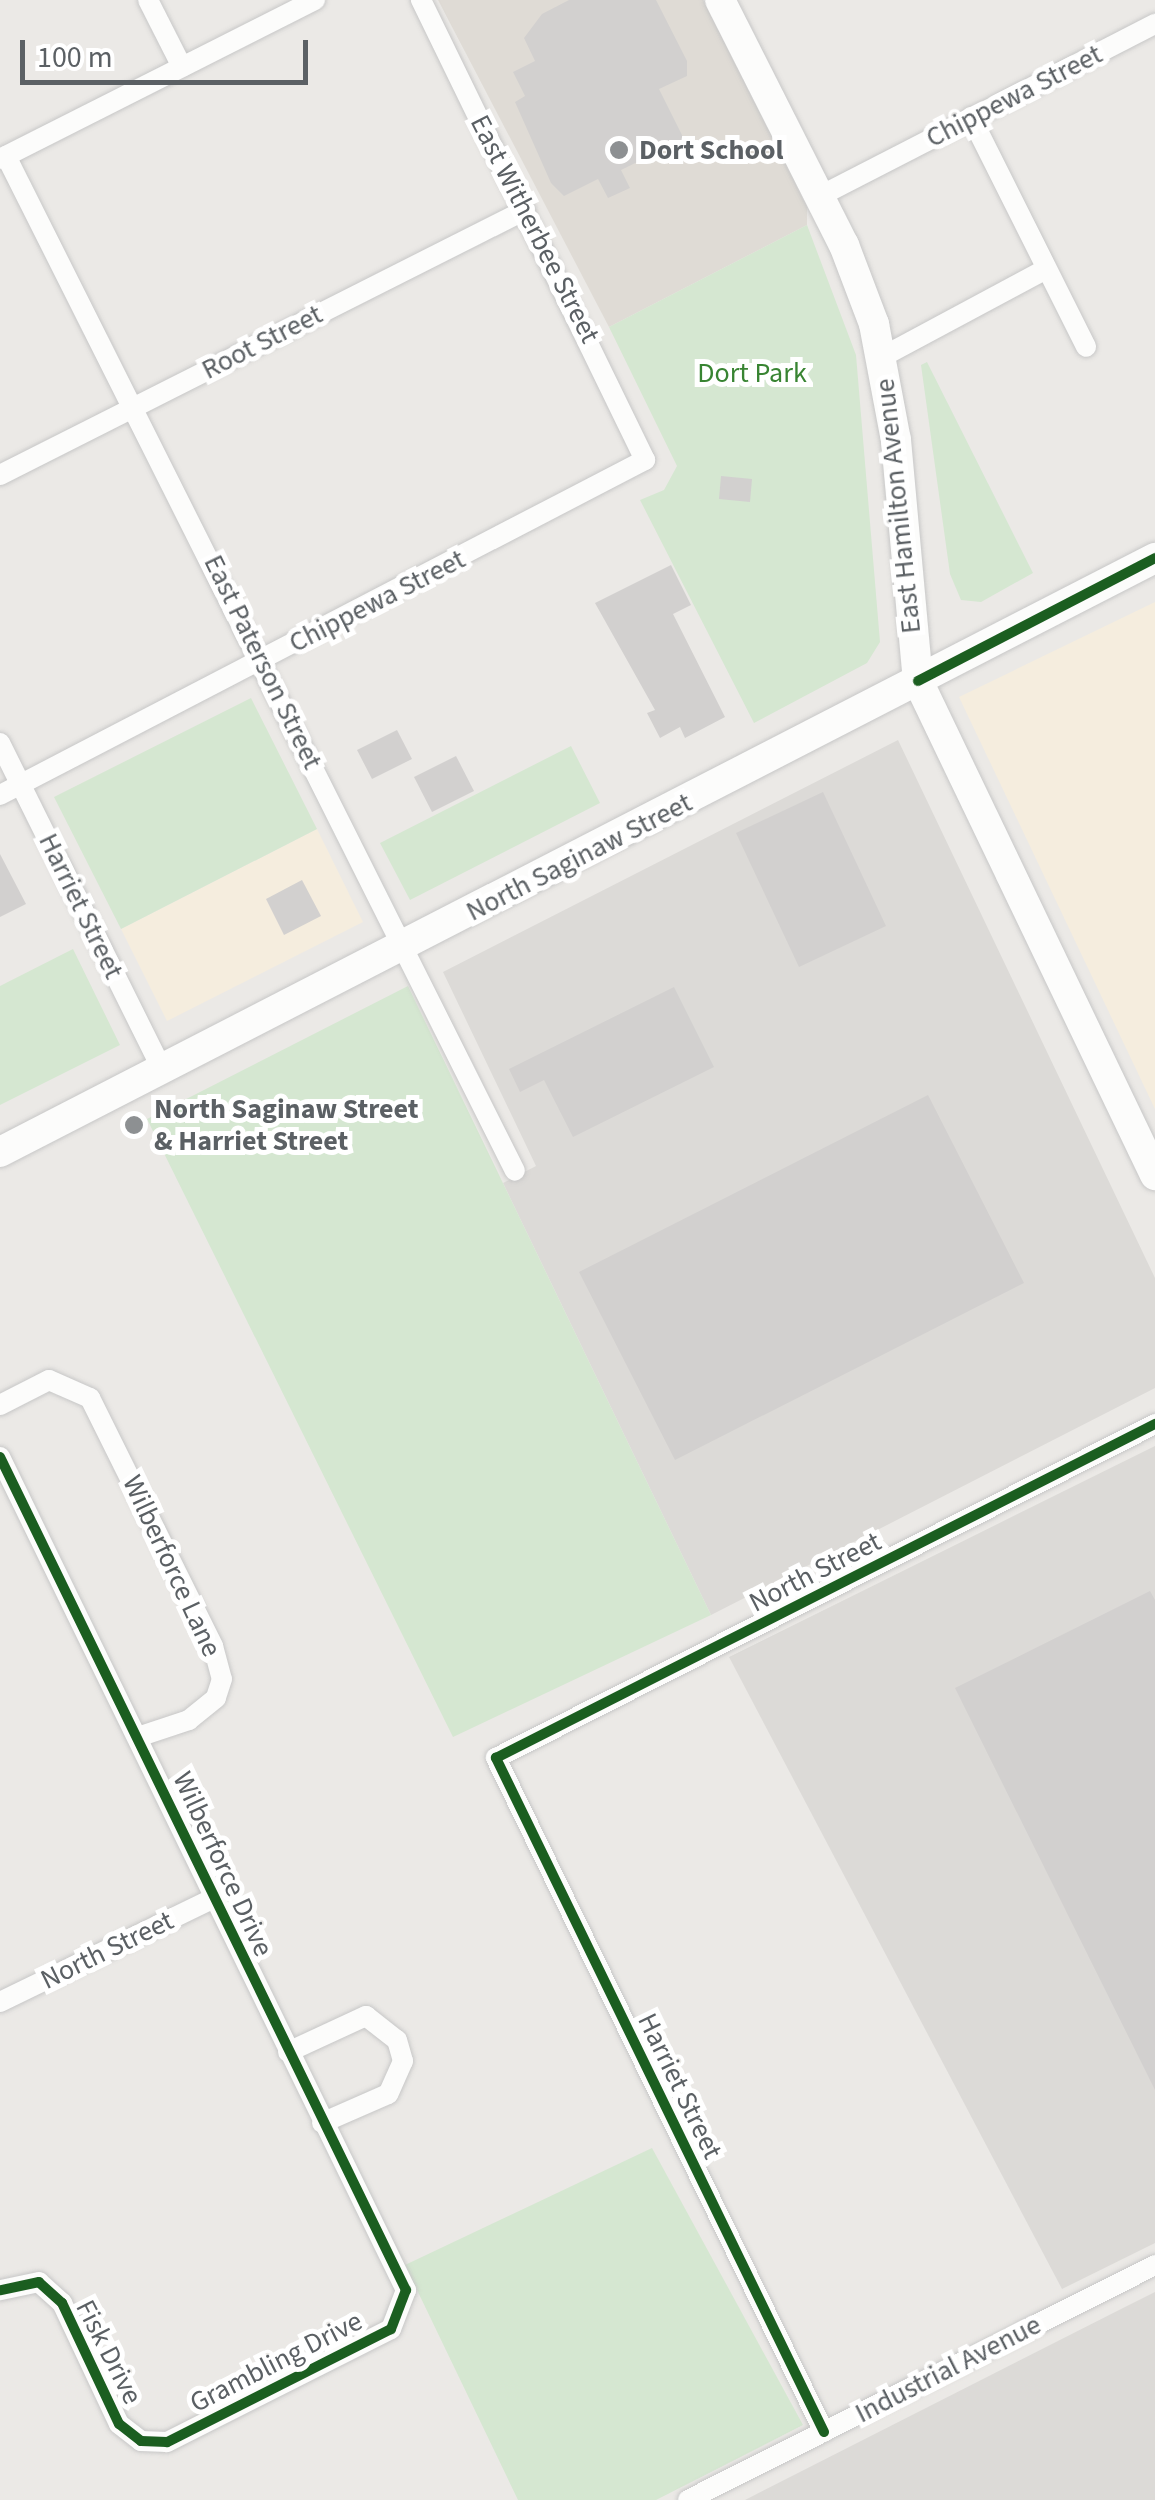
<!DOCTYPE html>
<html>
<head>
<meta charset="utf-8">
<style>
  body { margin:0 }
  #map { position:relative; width:1155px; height:2500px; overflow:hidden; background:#ebe9e6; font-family:"Source Sans 3",sans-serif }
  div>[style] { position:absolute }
  .commercial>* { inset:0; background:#f5edde }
  .industrial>* { inset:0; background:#dcdad7 }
  .education>* { inset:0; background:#dfdbd5 }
  .green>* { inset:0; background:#d5e7d1 }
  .building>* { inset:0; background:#d2d0cf }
  .roads { filter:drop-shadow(0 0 2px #c7c7c7) drop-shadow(0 0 2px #c7c7c7) }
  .street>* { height:20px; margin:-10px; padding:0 10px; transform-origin:10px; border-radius:10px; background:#fcfcfb }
  .secondary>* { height:30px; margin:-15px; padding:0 15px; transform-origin:15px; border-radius:15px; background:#fcfcfb }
  .cycleway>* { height:10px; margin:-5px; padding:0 5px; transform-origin:5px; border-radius:5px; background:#1b5e20 }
  .dots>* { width:28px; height:28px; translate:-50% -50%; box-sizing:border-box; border:5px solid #fff; border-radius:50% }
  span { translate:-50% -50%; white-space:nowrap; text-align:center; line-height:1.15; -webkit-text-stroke:10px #fff; paint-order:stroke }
  .street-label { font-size:28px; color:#5b6064 }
  .poi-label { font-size:28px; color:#5b6064; font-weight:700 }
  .left { translate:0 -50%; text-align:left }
  .park-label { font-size:28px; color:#388432 }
  .scale { position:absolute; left:20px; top:40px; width:288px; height:45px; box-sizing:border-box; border:5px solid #5b6064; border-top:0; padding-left:12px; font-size:30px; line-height:35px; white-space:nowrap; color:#5b6064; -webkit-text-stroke:8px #fff; paint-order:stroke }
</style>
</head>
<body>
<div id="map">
  <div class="commercial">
    <div style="clip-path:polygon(1155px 602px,1155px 1109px,959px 697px)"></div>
    <div style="clip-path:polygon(317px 829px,363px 922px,167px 1021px,121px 929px)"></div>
  </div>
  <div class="industrial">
    <div style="clip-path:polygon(898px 740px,1155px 1278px,1155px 1388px,711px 1615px,503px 1183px,536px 1166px,443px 972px)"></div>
    <div style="clip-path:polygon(1155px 1446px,1155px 2243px,1062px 2289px,729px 1657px)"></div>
    <div style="clip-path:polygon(1155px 2292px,1155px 2500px,745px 2500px,1125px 2307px)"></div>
  </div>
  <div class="education">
    <div style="clip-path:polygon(438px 0,703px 0,807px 207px,807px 225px,609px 327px)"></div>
  </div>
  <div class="green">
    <div style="clip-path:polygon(807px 225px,856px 355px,880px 642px,867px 663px,754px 723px,640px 500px,664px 490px,677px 466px,609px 327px)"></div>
    <div style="clip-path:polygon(927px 362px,1033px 573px,981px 602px,961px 600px,950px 574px,921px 365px)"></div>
    <div style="clip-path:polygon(251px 698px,317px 829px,121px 929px,54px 797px)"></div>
    <div style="clip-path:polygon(571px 746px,600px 803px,410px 900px,380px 843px)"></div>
    <div style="clip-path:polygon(73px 949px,120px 1045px,0 1105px,0 986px)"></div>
    <div style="clip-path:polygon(408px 986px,711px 1615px,453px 1737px,147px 1119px)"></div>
    <div style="clip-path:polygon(652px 2148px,803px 2425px,656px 2500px,518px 2500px,405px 2265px)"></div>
  </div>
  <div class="building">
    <div style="clip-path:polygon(569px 0,656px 0,687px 61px,687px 76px,659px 89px,684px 139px,621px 170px,630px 188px,608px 198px,598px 179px,564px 196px,551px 183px,515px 102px,525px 96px,513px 72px,535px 61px,524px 38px,542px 14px)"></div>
    <div style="clip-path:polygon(721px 476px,752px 479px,750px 502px,719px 499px)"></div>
    <div style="clip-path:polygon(671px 565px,691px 605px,673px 614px,725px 717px,685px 738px,680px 727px,660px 738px,647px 713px,655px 710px,595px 603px)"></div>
    <div style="clip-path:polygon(397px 730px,412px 759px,372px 779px,357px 750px)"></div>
    <div style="clip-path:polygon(456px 756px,474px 791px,432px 812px,414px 777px)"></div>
    <div style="clip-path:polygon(823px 792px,886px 926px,799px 967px,736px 833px)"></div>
    <div style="clip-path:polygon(0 854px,26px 904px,0 917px)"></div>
    <div style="clip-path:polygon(302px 880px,321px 916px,284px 935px,266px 899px)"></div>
    <div style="clip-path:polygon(674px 987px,714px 1067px,573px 1137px,544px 1080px,520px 1092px,509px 1069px)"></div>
    <div style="clip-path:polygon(928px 1095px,1024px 1283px,675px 1460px,579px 1272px)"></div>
    <div style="clip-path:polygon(1150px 1591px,1155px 1600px,1155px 2090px,955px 1688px)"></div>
  </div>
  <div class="roads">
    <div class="street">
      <div style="left:148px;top:0;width:75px;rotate:63.1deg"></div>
      <div style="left:971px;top:117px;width:257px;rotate:63.4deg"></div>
      <div style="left:6px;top:156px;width:1135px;rotate:63.37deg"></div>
      <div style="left:0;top:159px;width:353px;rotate:-26.8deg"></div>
      <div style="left:820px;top:196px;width:377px;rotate:-27.2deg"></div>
      <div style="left:882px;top:357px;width:186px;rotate:-28.2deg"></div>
      <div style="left:0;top:475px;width:588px;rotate:-26.78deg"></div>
      <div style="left:0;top:743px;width:364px;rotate:63.6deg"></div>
      <div style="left:0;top:795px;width:727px;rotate:-27.45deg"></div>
      <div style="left:645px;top:460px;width:512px;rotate:-115.96deg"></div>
      <div style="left:0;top:1405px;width:55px;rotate:-27deg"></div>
      <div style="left:49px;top:1380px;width:45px;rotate:23.7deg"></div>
      <div style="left:90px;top:1398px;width:277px;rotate:63.6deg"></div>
      <div style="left:213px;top:1646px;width:34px;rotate:75deg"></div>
      <div style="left:222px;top:1679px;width:20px;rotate:108deg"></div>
      <div style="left:216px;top:1698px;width:35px;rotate:141deg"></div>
      <div style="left:189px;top:1720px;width:54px;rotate:161.6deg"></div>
      <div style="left:0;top:1457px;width:927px;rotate:64.02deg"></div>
      <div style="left:406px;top:2290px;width:42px;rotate:111deg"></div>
      <div style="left:391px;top:2329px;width:251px;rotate:153.2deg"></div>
      <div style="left:167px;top:2442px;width:26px;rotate:-178deg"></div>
      <div style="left:141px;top:2441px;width:28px;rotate:-142deg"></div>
      <div style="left:119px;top:2424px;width:134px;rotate:-115.2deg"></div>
      <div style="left:62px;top:2303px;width:31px;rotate:-138deg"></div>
      <div style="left:39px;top:2282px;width:40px;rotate:168deg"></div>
      <div style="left:0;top:2002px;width:238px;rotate:-25.9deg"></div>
      <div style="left:288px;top:2052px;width:86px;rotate:-24.8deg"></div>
      <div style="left:366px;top:2016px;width:39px;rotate:38deg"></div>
      <div style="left:397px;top:2040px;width:22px;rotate:74deg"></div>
      <div style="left:403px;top:2061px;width:36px;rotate:114deg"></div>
      <div style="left:388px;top:2094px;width:72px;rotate:156.3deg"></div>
      <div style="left:824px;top:2432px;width:750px;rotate:-115.95deg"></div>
      <div style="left:496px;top:1758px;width:739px;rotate:-26.88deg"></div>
      <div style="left:688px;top:2500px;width:523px;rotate:-26.71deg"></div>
    </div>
    <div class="secondary">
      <div style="left:720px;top:0;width:275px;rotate:63.2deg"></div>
      <div style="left:844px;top:245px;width:85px;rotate:69.2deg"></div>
      <div style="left:874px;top:324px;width:118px;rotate:79.3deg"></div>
      <div style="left:896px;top:440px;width:242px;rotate:84.8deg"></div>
      <div style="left:918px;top:681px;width:548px;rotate:64.37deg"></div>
      <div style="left:0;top:1152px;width:1299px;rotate:-27.22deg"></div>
    </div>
  </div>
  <div class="cycleway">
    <div style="left:918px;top:681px;width:267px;rotate:-27.4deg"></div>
    <div style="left:0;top:1457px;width:927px;rotate:64.02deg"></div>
    <div style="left:406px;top:2290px;width:42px;rotate:111deg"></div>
    <div style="left:391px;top:2329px;width:251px;rotate:153.2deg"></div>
    <div style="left:167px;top:2442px;width:26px;rotate:-178deg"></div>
    <div style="left:141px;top:2441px;width:28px;rotate:-142deg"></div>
    <div style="left:119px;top:2424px;width:134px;rotate:-115.2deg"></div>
    <div style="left:62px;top:2303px;width:31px;rotate:-138deg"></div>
    <div style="left:39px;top:2282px;width:40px;rotate:168deg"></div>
    <div style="left:824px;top:2432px;width:750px;rotate:-115.95deg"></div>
    <div style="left:496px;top:1758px;width:739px;rotate:-26.88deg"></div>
  </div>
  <div class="dots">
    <div style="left:619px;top:150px;background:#8d9092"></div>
    <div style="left:134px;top:1125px;background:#8d9092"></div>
  </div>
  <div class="street-label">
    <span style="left:1014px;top:96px;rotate:-27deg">Chippewa Street</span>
    <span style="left:535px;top:229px;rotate:63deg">East Witherbee Street</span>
    <span style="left:262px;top:342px;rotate:-27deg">Root Street</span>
    <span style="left:898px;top:506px;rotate:-96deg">East Hamilton Avenue</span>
    <span style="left:377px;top:601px;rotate:-27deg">Chippewa Street</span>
    <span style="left:263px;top:662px;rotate:64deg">East Paterson Street</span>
    <span style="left:579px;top:857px;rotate:-27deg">North Saginaw Street</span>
    <span style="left:81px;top:906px;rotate:64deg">Harriet Street</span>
    <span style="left:172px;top:1566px;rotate:65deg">Wilberforce Lane</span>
    <span style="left:815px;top:1572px;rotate:-27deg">North Street</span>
    <span style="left:223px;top:1864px;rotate:65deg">Wilberforce Drive</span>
    <span style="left:107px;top:1950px;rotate:-26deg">North Street</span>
    <span style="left:680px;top:2086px;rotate:64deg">Harriet Street</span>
    <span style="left:109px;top:2352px;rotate:63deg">Fisk Drive</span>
    <span style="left:276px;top:2362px;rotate:-27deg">Grambling Drive</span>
    <span style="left:948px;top:2369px;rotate:-27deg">Industrial Avenue</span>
  </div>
  <div class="poi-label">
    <span class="left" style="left:639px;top:150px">Dort School</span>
    <span class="left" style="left:154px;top:1125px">North Saginaw Street<br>&amp; Harriet Street</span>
  </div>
  <div class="park-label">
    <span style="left:752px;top:373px">Dort Park</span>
  </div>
  <div class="scale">100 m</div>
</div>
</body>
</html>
